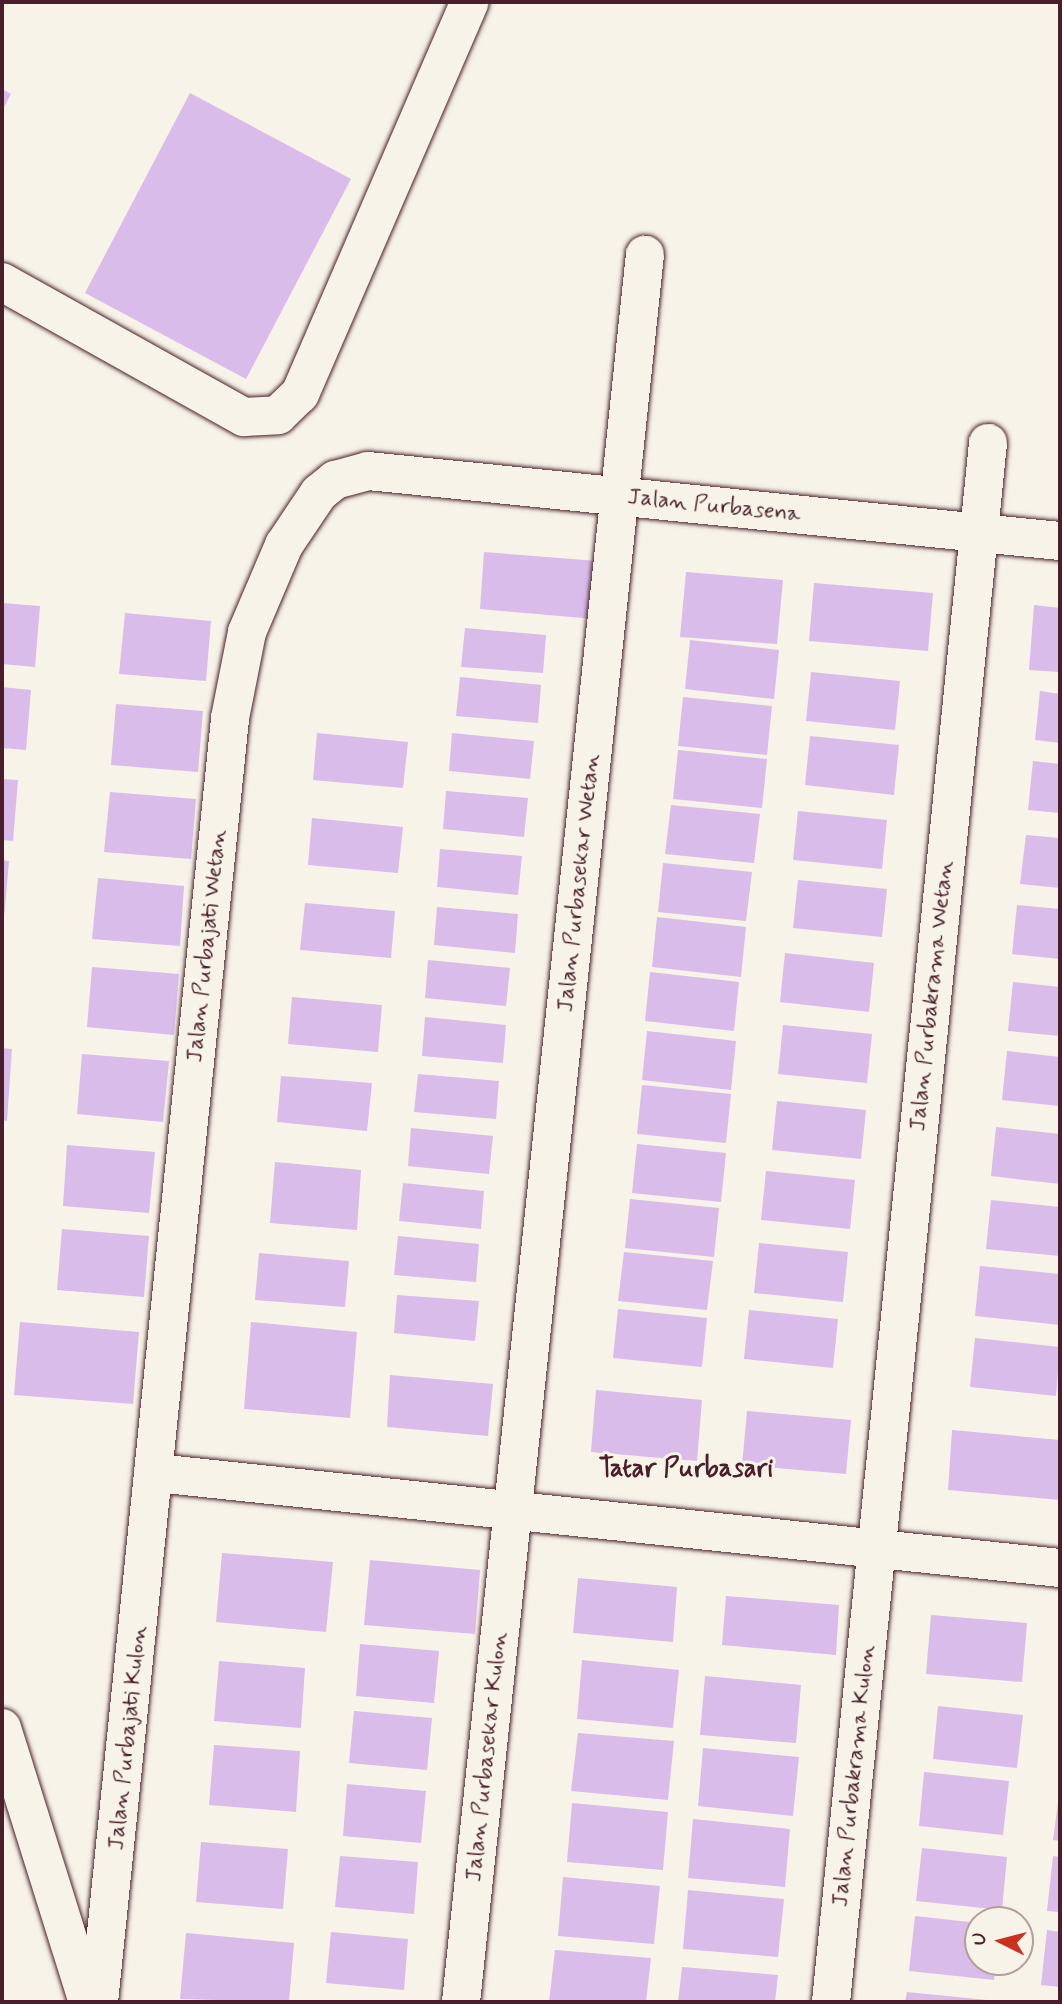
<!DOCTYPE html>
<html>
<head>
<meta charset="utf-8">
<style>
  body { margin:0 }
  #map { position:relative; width:1062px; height:2004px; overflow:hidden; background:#f7f3e8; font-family:Mynerve,sans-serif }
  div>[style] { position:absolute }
  .building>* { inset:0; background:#d9bce9 }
  .roads { filter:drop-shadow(0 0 2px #4a1f2b) drop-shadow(0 0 2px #4a1f2b) }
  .street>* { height:38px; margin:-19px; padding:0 19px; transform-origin:19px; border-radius:19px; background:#f7f3e8 }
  span { translate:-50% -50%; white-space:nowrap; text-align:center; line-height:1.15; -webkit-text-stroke:6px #f7f3e8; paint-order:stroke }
  .street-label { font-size:23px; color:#4a1f2b }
  .quarter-label { font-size:26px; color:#4a1f2b; font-weight:700 }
  .frame { position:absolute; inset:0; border:4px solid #4a1f2b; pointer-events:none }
  .north { position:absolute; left:964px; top:1906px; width:70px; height:70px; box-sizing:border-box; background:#f7f3e8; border:2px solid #b29e9c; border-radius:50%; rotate:276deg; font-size:19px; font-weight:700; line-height:28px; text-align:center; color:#4a1f2b }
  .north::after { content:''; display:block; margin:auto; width:24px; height:32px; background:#c8321e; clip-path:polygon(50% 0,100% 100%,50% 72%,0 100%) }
</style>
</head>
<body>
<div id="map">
  <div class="building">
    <div style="clip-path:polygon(2px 89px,11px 94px,2px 111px)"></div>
    <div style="clip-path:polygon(190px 93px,351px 179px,246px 379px,85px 293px)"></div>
    <div style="clip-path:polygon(484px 552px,598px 561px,594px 619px,480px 609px)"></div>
    <div style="clip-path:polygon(686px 572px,783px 580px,777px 644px,680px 637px)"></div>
    <div style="clip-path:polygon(814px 583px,933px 593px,928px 651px,809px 641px)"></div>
    <div style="clip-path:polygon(2px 603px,40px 606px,35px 667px,2px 664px)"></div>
    <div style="clip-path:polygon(1034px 605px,1060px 608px,1060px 672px,1029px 670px)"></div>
    <div style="clip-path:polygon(125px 613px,211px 621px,206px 681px,119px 674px)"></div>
    <div style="clip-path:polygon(465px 628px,546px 635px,543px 673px,461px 667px)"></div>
    <div style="clip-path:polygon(690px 640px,779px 650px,774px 699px,685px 689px)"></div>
    <div style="clip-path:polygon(811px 672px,900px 681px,895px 730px,806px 721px)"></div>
    <div style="clip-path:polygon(460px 677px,541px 685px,538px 723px,456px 716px)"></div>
    <div style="clip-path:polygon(2px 687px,31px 690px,26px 750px,2px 748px)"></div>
    <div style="clip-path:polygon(1040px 691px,1060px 694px,1060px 743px,1035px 740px)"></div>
    <div style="clip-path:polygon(683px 697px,772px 706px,767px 755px,678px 746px)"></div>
    <div style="clip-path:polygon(116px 704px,203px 711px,198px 772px,111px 765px)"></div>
    <div style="clip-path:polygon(317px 733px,408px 742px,403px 788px,313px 780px)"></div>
    <div style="clip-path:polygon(452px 733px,534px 741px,530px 779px,449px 771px)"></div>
    <div style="clip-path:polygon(810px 736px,899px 745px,894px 795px,805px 785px)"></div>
    <div style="clip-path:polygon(678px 750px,767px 759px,762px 808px,673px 799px)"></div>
    <div style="clip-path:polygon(1033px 761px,1060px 764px,1060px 813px,1028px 810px)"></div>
    <div style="clip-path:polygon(2px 779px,18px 780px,13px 841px,2px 840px)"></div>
    <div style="clip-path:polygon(446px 791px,528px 798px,524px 837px,443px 829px)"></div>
    <div style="clip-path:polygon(110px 792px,196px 799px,191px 859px,104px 852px)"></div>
    <div style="clip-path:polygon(671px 805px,760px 814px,754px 863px,665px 854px)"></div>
    <div style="clip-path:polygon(798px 811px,887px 820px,882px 869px,793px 860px)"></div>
    <div style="clip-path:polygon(312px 818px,403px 827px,398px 873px,308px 865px)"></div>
    <div style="clip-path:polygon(1026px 835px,1060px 838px,1060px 888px,1020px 884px)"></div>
    <div style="clip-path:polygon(440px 849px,522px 856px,518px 895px,437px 887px)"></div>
    <div style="clip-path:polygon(2px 860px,9px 861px,4px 918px,2px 918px)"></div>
    <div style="clip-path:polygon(663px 863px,752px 872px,746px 921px,658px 912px)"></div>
    <div style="clip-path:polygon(98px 878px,184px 886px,180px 946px,92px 939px)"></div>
    <div style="clip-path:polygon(798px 880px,887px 889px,882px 937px,793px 928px)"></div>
    <div style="clip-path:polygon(305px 903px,395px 911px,391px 958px,300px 950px)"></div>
    <div style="clip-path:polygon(1017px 905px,1060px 909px,1060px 959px,1012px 954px)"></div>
    <div style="clip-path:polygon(437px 907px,518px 914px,515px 953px,434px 945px)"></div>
    <div style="clip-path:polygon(657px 917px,746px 927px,741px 977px,652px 967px)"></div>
    <div style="clip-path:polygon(785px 953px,874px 963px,869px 1012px,780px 1002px)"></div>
    <div style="clip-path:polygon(428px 960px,510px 968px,506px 1006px,425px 998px)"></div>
    <div style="clip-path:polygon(92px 967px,179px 974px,174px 1035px,87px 1027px)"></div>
    <div style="clip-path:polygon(650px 972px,739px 982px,734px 1031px,645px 1021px)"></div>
    <div style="clip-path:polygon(1013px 982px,1060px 987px,1060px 1036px,1008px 1031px)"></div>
    <div style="clip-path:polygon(292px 997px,382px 1005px,378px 1052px,288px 1044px)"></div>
    <div style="clip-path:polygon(425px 1017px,506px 1025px,503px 1063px,422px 1056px)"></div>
    <div style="clip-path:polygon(783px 1025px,872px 1034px,867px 1083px,778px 1074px)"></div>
    <div style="clip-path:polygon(647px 1031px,736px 1041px,731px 1090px,642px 1080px)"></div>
    <div style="clip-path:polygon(2px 1048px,12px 1049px,7px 1121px,2px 1120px)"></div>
    <div style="clip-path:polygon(1007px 1051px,1060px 1057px,1060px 1106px,1002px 1100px)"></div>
    <div style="clip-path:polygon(82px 1054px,169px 1061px,163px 1122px,77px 1114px)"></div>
    <div style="clip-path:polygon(418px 1074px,499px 1081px,496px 1119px,414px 1112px)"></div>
    <div style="clip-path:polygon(281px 1076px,372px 1083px,367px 1131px,277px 1122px)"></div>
    <div style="clip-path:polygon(642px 1085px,731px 1094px,726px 1143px,637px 1134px)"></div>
    <div style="clip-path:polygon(777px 1101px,866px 1110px,861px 1159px,772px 1150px)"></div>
    <div style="clip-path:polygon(996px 1127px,1060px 1134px,1060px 1184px,991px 1176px)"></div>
    <div style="clip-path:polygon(411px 1128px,493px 1136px,489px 1174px,408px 1166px)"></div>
    <div style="clip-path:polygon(637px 1144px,726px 1153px,721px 1202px,632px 1193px)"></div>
    <div style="clip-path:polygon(67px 1145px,155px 1152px,149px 1213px,63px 1206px)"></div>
    <div style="clip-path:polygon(275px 1162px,361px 1170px,357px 1230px,270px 1223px)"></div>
    <div style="clip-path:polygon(766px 1171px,855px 1180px,850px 1229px,761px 1220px)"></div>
    <div style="clip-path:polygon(403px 1183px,484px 1191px,481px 1229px,399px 1221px)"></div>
    <div style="clip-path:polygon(630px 1199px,719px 1208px,714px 1257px,625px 1248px)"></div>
    <div style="clip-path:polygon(991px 1200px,1060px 1207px,1060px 1256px,986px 1249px)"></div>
    <div style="clip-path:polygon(62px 1229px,149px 1236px,144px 1297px,57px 1290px)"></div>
    <div style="clip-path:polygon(398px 1236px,479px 1244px,476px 1282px,394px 1275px)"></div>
    <div style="clip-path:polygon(759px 1243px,848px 1252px,843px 1302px,754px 1293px)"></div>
    <div style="clip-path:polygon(624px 1252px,713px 1261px,707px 1310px,618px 1301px)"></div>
    <div style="clip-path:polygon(259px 1253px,349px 1261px,345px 1307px,255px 1300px)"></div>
    <div style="clip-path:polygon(980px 1266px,1060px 1274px,1060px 1325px,975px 1316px)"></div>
    <div style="clip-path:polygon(397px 1295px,479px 1301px,475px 1341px,394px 1333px)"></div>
    <div style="clip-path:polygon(618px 1309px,707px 1318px,702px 1367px,613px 1358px)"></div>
    <div style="clip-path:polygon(749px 1310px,838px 1319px,833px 1368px,744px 1359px)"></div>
    <div style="clip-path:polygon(20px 1322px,139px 1332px,133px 1404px,14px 1395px)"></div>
    <div style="clip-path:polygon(251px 1322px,357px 1332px,350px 1418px,244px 1409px)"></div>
    <div style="clip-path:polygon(975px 1338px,1060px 1347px,1056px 1396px,970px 1387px)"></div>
    <div style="clip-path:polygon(390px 1375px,493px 1384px,488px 1436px,387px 1427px)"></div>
    <div style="clip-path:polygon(596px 1390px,702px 1400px,697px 1461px,591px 1452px)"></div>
    <div style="clip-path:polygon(747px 1411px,851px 1420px,846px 1474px,742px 1465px)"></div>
    <div style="clip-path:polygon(952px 1430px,1060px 1440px,1060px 1500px,948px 1490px)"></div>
    <div style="clip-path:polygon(222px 1553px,333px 1562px,326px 1632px,216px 1622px)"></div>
    <div style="clip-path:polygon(370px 1560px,480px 1570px,475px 1634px,364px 1625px)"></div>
    <div style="clip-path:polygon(578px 1578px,677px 1587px,673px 1642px,573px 1633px)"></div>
    <div style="clip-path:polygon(726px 1596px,839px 1605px,836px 1655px,722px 1645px)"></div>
    <div style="clip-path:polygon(931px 1615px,1027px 1623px,1022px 1682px,926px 1674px)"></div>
    <div style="clip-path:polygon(360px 1644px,439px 1651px,434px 1703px,356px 1696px)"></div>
    <div style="clip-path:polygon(582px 1660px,679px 1670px,673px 1728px,577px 1719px)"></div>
    <div style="clip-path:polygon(219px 1661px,305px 1668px,301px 1728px,214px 1721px)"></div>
    <div style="clip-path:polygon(705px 1676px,801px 1685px,796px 1743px,700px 1735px)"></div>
    <div style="clip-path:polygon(938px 1706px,1023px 1715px,1017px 1768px,933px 1759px)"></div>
    <div style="clip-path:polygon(354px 1711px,432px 1718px,427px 1770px,349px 1763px)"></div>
    <div style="clip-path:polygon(578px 1733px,674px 1741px,668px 1800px,571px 1791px)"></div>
    <div style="clip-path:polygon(214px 1745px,300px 1751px,296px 1812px,209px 1805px)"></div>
    <div style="clip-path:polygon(703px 1748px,799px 1757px,793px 1816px,698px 1806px)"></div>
    <div style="clip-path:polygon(924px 1772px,1009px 1781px,1003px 1835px,919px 1826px)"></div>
    <div style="clip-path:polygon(347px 1784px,426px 1791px,421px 1843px,343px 1836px)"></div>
    <div style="clip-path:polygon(1060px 1788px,1060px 1841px,1053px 1840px)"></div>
    <div style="clip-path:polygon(572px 1803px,668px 1812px,663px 1870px,567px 1862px)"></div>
    <div style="clip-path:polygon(693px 1819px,790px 1829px,785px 1887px,688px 1878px)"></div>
    <div style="clip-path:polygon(201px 1842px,288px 1849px,283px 1909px,196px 1902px)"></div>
    <div style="clip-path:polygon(922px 1848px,1007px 1857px,1002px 1910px,916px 1901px)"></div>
    <div style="clip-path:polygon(340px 1856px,418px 1862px,414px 1914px,335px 1907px)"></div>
    <div style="clip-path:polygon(1053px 1856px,1060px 1857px,1060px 1912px,1047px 1911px)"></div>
    <div style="clip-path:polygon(563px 1877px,660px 1886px,654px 1944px,558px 1936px)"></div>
    <div style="clip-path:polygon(688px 1890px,784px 1899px,778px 1957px,683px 1949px)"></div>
    <div style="clip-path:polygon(915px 1916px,978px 1923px,978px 1962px,996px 1962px,994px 1980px,909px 1971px)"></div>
    <div style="clip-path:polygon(1047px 1930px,1060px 1932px,1060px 1987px,1041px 1985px)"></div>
    <div style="clip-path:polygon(331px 1932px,408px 1939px,404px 1990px,326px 1983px)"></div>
    <div style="clip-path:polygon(186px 1933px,294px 1943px,289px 2002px,180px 1999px)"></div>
    <div style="clip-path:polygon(555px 1950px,651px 1958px,646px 2002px,549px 2002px)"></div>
    <div style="clip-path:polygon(682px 1967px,778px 1975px,775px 2002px,678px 2002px)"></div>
    <div style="clip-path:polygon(907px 1992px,987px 2000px,987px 2002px,905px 2002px)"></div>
  </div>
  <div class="roads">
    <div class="street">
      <div style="left:2px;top:282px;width:277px;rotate:29.2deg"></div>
      <div style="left:244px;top:417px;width:34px;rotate:-3deg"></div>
      <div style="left:278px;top:415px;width:30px;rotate:-44deg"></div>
      <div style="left:300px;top:394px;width:427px;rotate:-66.6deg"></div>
      <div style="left:156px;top:1473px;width:909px;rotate:6deg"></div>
      <div style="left:2px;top:1728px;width:287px;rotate:72.6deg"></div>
      <div style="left:99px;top:2002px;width:1291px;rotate:-84.17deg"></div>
      <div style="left:230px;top:718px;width:88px;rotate:-78.8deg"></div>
      <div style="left:247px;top:632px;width:95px;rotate:-67deg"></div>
      <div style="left:284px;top:545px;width:63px;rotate:-56.1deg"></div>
      <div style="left:319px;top:493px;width:21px;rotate:-39deg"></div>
      <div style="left:335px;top:480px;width:34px;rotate:-15deg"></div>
      <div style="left:368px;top:471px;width:696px;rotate:5.78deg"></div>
      <div style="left:461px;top:2002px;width:1757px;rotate:-83.99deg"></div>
      <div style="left:831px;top:2002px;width:1567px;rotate:-84.25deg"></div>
    </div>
  </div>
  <div class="street-label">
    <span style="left:714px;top:506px;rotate:6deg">Jalan Purbasena</span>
    <span style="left:579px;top:883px;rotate:-84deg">Jalan Purbasekar Wetan</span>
    <span style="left:207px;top:946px;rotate:-84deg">Jalan Purbajati Wetan</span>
    <span style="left:932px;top:996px;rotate:-84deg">Jalan Purbakrama Wetan</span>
    <span style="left:128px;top:1738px;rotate:-84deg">Jalan Purbajati Kulon</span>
    <span style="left:487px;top:1757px;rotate:-84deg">Jalan Purbasekar Kulon</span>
    <span style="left:854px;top:1776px;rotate:-84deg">Jalan Purbakrama Kulon</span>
  </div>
  <div class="quarter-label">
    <span style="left:686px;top:1470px">Tatar Purbasari</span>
  </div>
  <div class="frame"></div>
  <div class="north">U</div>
</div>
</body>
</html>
